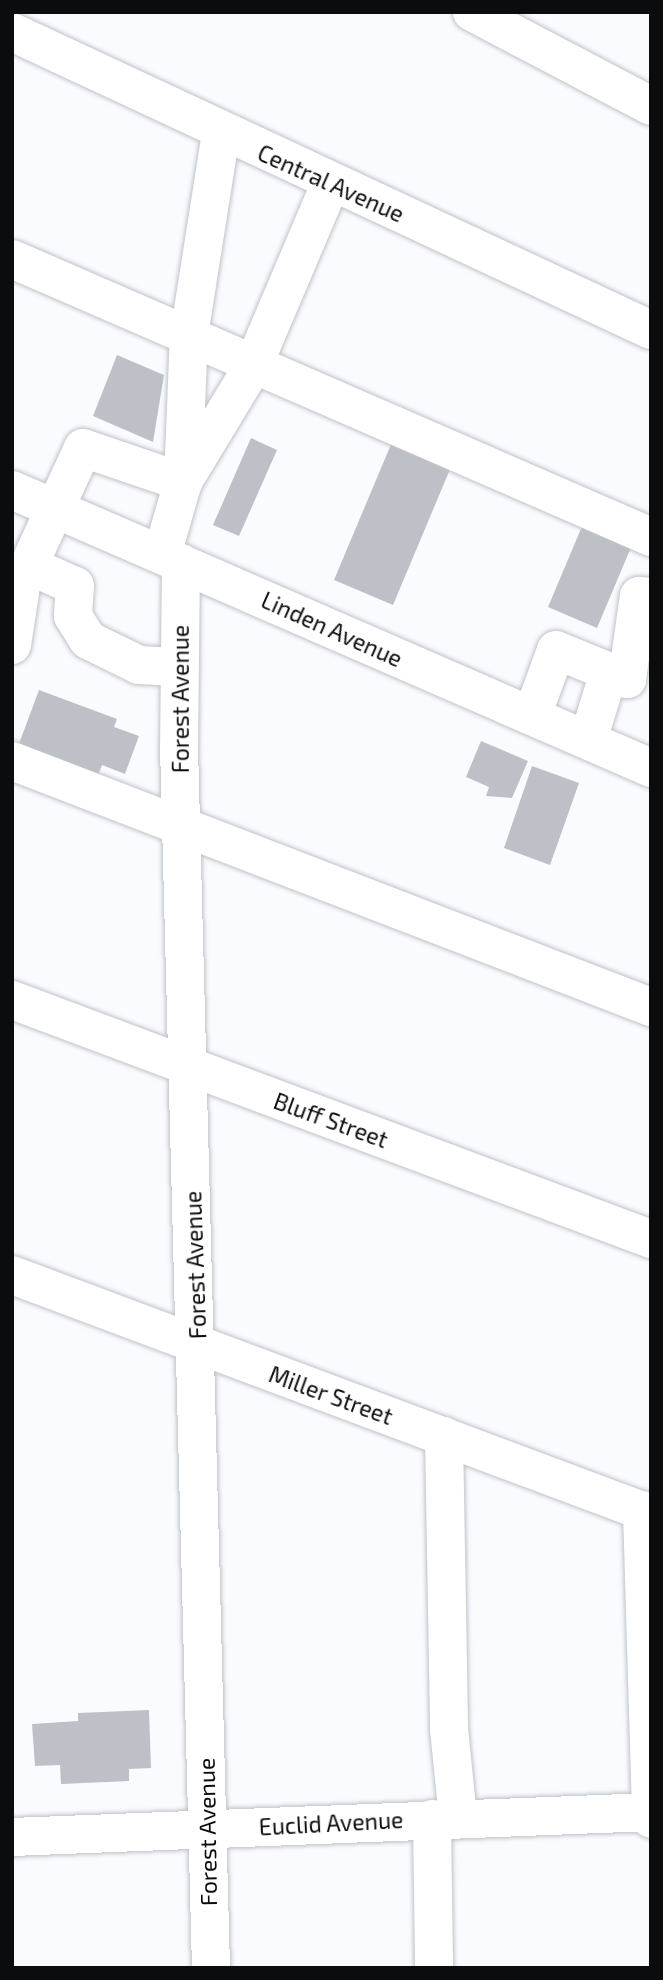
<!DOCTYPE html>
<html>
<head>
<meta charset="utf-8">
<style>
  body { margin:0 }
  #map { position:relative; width:663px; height:1980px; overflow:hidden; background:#f9fbff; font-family:"Exo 2",sans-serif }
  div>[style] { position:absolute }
  .building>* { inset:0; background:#bdc0c6 }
  .roads { filter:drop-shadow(0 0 2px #bfc2c8) drop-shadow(0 0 2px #bfc2c8) }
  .minor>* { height:38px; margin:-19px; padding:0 19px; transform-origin:19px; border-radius:19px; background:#fff }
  span { translate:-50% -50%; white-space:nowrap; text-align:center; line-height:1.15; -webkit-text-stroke:5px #fff; paint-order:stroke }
  .street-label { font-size:23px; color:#0b0c0e }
  .frame { position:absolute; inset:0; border:14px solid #0b0c0e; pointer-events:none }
</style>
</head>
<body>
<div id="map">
  <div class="building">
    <div style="clip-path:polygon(117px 355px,164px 375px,153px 442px,93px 416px)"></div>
    <div style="clip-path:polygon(251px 438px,277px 450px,239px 536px,213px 525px)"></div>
    <div style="clip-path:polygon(392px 442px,451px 467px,393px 605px,334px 580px)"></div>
    <div style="clip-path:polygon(583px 524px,632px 545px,597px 628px,548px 607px)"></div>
    <div style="clip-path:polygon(39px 690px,117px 719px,114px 727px,139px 736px,125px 774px,102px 765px,97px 778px,17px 749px)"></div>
    <div style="clip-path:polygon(481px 741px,528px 761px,512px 798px,486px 796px,489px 787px,466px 777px)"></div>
    <div style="clip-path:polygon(532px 766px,579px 783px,550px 865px,504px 848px)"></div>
    <div style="clip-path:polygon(149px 1710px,151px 1768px,129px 1769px,129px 1781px,61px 1784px,60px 1765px,35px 1766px,32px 1724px,78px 1721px,78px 1713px)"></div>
  </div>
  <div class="roads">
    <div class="minor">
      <div style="left:472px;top:12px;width:202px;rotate:27.7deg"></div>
      <div style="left:12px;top:32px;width:705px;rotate:25deg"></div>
      <div style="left:12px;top:259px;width:697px;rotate:23.51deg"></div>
      <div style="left:184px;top:480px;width:133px;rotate:-58.8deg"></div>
      <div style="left:253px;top:366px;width:200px;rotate:-67deg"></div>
      <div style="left:12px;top:490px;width:697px;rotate:23.51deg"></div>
      <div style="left:162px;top:555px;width:76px;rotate:-74deg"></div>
      <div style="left:183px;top:482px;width:147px;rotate:-87.7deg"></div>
      <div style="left:189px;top:335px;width:205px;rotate:-81deg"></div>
      <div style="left:181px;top:563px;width:183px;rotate:90.6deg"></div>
      <div style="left:179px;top:746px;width:1222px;rotate:88.5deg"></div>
      <div style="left:30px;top:566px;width:49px;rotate:24deg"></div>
      <div style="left:75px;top:586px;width:30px;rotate:94deg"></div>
      <div style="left:73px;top:616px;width:28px;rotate:58deg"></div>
      <div style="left:88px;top:640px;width:57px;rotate:26.1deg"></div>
      <div style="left:139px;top:665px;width:38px;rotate:3deg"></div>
      <div style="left:12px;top:645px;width:66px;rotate:-81.3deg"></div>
      <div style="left:22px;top:580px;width:145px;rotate:-65.2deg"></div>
      <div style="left:83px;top:448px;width:106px;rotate:18.8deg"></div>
      <div style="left:532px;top:716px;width:70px;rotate:-70deg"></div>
      <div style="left:556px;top:650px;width:77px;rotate:22.2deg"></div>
      <div style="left:627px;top:679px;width:84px;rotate:-81.8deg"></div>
      <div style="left:639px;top:596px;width:12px;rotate:5deg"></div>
      <div style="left:588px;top:740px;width:71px;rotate:-72.8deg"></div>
      <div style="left:12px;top:761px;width:685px;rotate:21.06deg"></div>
      <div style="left:12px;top:1000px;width:682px;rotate:20.51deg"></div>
      <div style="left:12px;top:1275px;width:682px;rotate:20.51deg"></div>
      <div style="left:444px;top:1436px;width:293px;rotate:89deg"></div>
      <div style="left:449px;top:1729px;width:89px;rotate:84.2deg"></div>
      <div style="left:642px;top:1510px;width:309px;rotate:88.3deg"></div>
      <div style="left:432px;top:1819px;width:149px;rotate:89.2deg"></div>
      <div style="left:12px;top:1837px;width:639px;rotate:-2.24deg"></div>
    </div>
  </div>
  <div class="street-label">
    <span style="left:331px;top:183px;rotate:24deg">Central Avenue</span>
    <span style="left:332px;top:629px;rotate:24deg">Linden Avenue</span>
    <span style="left:180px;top:699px;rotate:-90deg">Forest Avenue</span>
    <span style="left:331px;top:1120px;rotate:20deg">Bluff Street</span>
    <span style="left:195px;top:1265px;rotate:-92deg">Forest Avenue</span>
    <span style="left:331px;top:1395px;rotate:20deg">Miller Street</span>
    <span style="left:331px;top:1823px;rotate:-3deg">Euclid Avenue</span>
    <span style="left:207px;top:1832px;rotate:-91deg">Forest Avenue</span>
  </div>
  <div class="frame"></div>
</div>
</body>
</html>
